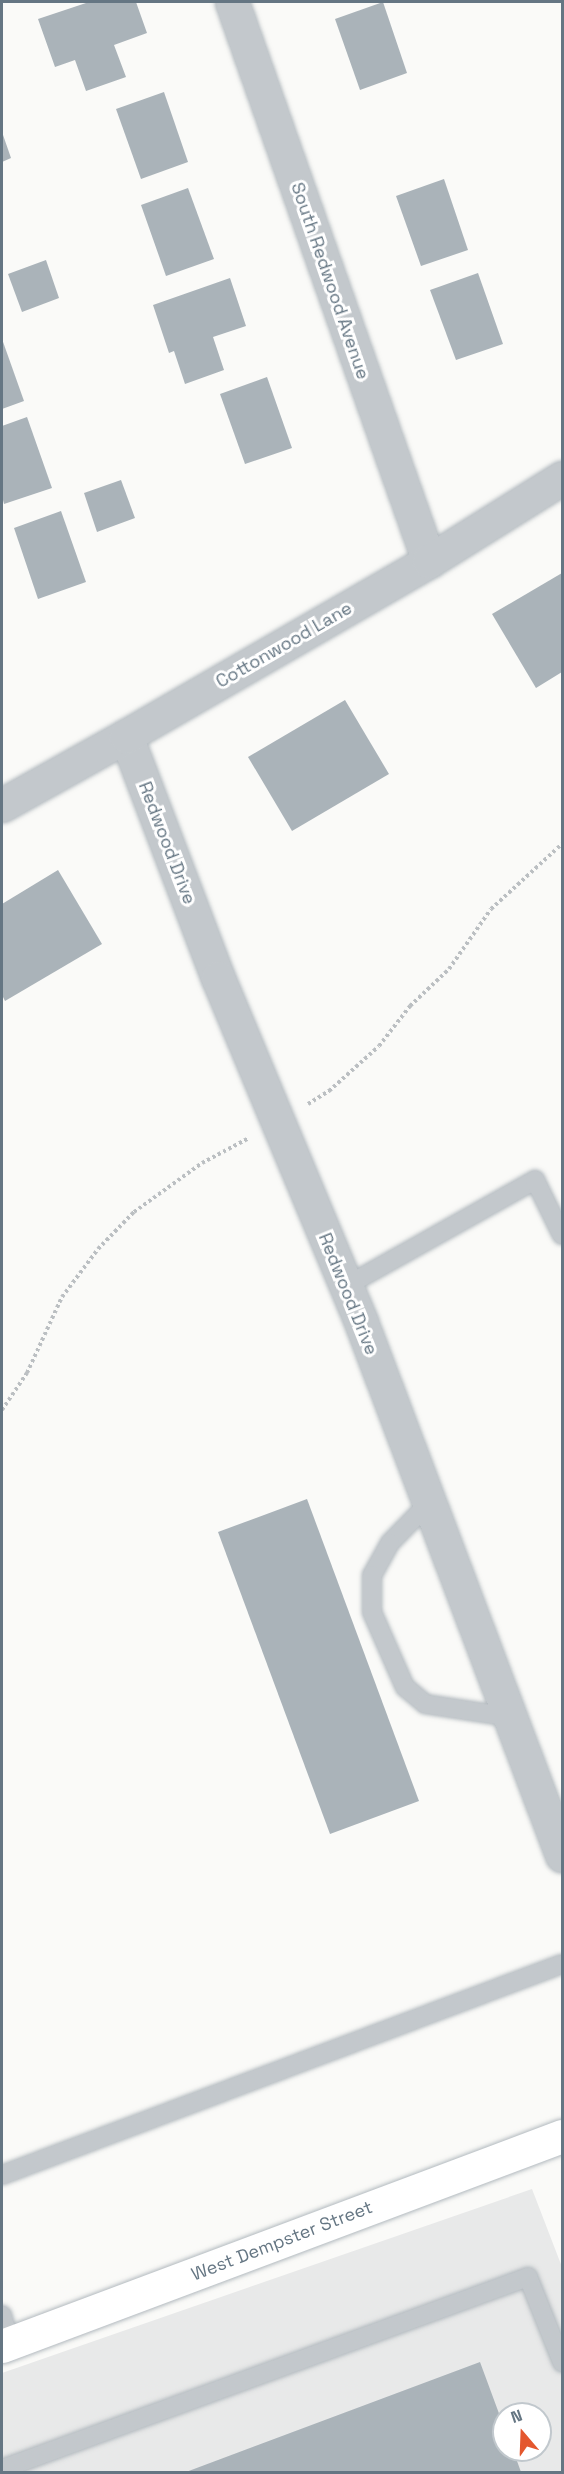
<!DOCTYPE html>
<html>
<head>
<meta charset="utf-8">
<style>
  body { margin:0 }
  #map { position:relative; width:564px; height:2474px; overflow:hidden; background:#fafaf8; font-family:"Space Grotesk",sans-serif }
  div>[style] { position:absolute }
  .built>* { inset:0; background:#e8e9e9 }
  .building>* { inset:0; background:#aab3b9 }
  .path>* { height:4px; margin-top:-2px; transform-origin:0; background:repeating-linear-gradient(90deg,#bbbfc2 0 3px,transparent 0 6px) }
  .roads { filter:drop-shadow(0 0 2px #b3babf) drop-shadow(0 0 2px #b3babf) }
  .lane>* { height:18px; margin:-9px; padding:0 9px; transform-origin:9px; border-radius:9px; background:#c3c8cc }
  .street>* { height:33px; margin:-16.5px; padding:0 16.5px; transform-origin:16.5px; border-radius:16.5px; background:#c3c8cc }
  .secondary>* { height:33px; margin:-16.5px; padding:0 16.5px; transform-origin:16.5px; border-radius:16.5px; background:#fff }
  span { translate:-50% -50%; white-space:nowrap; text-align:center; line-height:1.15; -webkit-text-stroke:6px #fff; paint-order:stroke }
  .street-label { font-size:18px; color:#657683 }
  .frame { position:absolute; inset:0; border:3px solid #657683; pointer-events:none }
  .north { position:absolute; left:492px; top:2402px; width:60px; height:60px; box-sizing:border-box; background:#fff; border:2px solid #c1c8cd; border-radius:50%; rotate:341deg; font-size:16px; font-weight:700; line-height:24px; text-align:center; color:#657683 }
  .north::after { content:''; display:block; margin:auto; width:21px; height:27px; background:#e4572e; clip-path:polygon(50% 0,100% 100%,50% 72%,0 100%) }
</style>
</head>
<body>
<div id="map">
  <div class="built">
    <div style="clip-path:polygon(evenodd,532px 2189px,562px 2267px,562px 2472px,2px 2472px,2px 2373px,532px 2189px,504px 2414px,540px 2414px,540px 2450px,504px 2450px,504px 2414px)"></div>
  </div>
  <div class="building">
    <div style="clip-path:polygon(89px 2px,136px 2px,147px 33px,114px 45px,126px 77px,86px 91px,75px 60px,55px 67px,38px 19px)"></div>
    <div style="clip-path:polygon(383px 2px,407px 73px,360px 90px,335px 19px)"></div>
    <div style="clip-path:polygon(164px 92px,188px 162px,141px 179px,116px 109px)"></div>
    <div style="clip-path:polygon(2px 132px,11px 158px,2px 162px)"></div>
    <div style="clip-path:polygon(444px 179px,468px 250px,421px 266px,396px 196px)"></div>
    <div style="clip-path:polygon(188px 188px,214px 259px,166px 276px,141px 205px)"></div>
    <div style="clip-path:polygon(46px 260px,59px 298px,22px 312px,8px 274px)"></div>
    <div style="clip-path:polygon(478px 273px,503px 344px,456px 360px,430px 290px)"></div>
    <div style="clip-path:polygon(230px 278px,246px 326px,213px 337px,224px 370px,185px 384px,174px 351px,169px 353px,153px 305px)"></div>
    <div style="clip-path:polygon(2px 339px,24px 401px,2px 409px)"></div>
    <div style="clip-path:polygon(267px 377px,292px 448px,245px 464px,220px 394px)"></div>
    <div style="clip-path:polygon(27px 417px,52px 488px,4px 504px,2px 496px,2px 426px)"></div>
    <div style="clip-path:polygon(121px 480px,135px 518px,97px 532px,84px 493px)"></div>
    <div style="clip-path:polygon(61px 511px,86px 582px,38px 599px,14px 528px)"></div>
    <div style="clip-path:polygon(562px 573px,562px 672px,536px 688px,492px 614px)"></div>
    <div style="clip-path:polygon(345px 700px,389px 774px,292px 831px,248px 757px)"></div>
    <div style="clip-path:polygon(58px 870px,102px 944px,5px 1001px,2px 995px,2px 904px)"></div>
    <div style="clip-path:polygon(307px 1499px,419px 1801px,330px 1834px,218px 1532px)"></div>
    <div style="clip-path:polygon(480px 2362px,504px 2427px,504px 2450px,513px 2450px,521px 2472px,186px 2472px)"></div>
  </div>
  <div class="path">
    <div style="left:308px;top:1104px;width:25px;rotate:-32deg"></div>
    <div style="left:329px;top:1091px;width:67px;rotate:-42deg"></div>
    <div style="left:379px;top:1046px;width:51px;rotate:-52.2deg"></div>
    <div style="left:410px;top:1006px;width:54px;rotate:-43.5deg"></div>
    <div style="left:449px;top:969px;width:73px;rotate:-55deg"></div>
    <div style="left:491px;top:909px;width:96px;rotate:-42.5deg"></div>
    <div style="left:2px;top:1410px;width:45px;rotate:-56deg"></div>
    <div style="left:27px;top:1373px;width:84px;rotate:-65.3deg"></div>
    <div style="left:62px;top:1297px;width:60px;rotate:-53.1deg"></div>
    <div style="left:98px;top:1249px;width:52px;rotate:-45.8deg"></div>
    <div style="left:134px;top:1212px;width:84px;rotate:-35.8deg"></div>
    <div style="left:202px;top:1163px;width:53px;rotate:-28deg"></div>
  </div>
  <div class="roads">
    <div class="lane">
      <div style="left:346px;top:1286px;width:217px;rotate:-29.3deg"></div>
      <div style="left:535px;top:1180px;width:61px;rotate:63.9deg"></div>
      <div style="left:429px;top:1503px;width:56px;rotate:134.3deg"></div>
      <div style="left:390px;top:1543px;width:37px;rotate:119deg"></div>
      <div style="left:372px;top:1575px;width:37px;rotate:90deg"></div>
      <div style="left:372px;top:1612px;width:82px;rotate:66.3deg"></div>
      <div style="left:405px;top:1687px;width:26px;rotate:40deg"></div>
      <div style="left:425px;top:1704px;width:86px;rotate:8.7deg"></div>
      <div style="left:2px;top:2175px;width:598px;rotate:-20.65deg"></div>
      <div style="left:2px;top:2315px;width:29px;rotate:74deg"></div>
      <div style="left:2px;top:2469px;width:560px;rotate:-20.05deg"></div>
      <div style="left:528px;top:2277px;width:92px;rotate:68.2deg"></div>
    </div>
    <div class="street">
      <div style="left:232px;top:2px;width:593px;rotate:70.59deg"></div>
      <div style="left:126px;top:736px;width:259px;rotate:69.2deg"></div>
      <div style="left:218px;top:978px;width:373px;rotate:67.4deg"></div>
      <div style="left:361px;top:1322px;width:570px;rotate:69.34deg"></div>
      <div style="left:2px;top:805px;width:142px;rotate:-29.1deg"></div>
      <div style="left:126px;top:736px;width:350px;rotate:-30deg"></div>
      <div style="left:429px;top:561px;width:157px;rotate:-32deg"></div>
    </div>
    <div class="secondary">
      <div style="left:2px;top:2346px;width:598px;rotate:-20.56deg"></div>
    </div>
  </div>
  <div class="street-label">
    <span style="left:330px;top:281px;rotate:71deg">South Redwood Avenue</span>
    <span style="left:284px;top:645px;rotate:-30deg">Cottonwood Lane</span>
    <span style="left:167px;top:843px;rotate:69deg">Redwood Drive</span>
    <span style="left:348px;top:1294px;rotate:68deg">Redwood Drive</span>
    <span style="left:282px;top:2241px;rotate:-21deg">West Dempster Street</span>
  </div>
  <div class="frame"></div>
  <div class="north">N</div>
</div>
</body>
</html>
